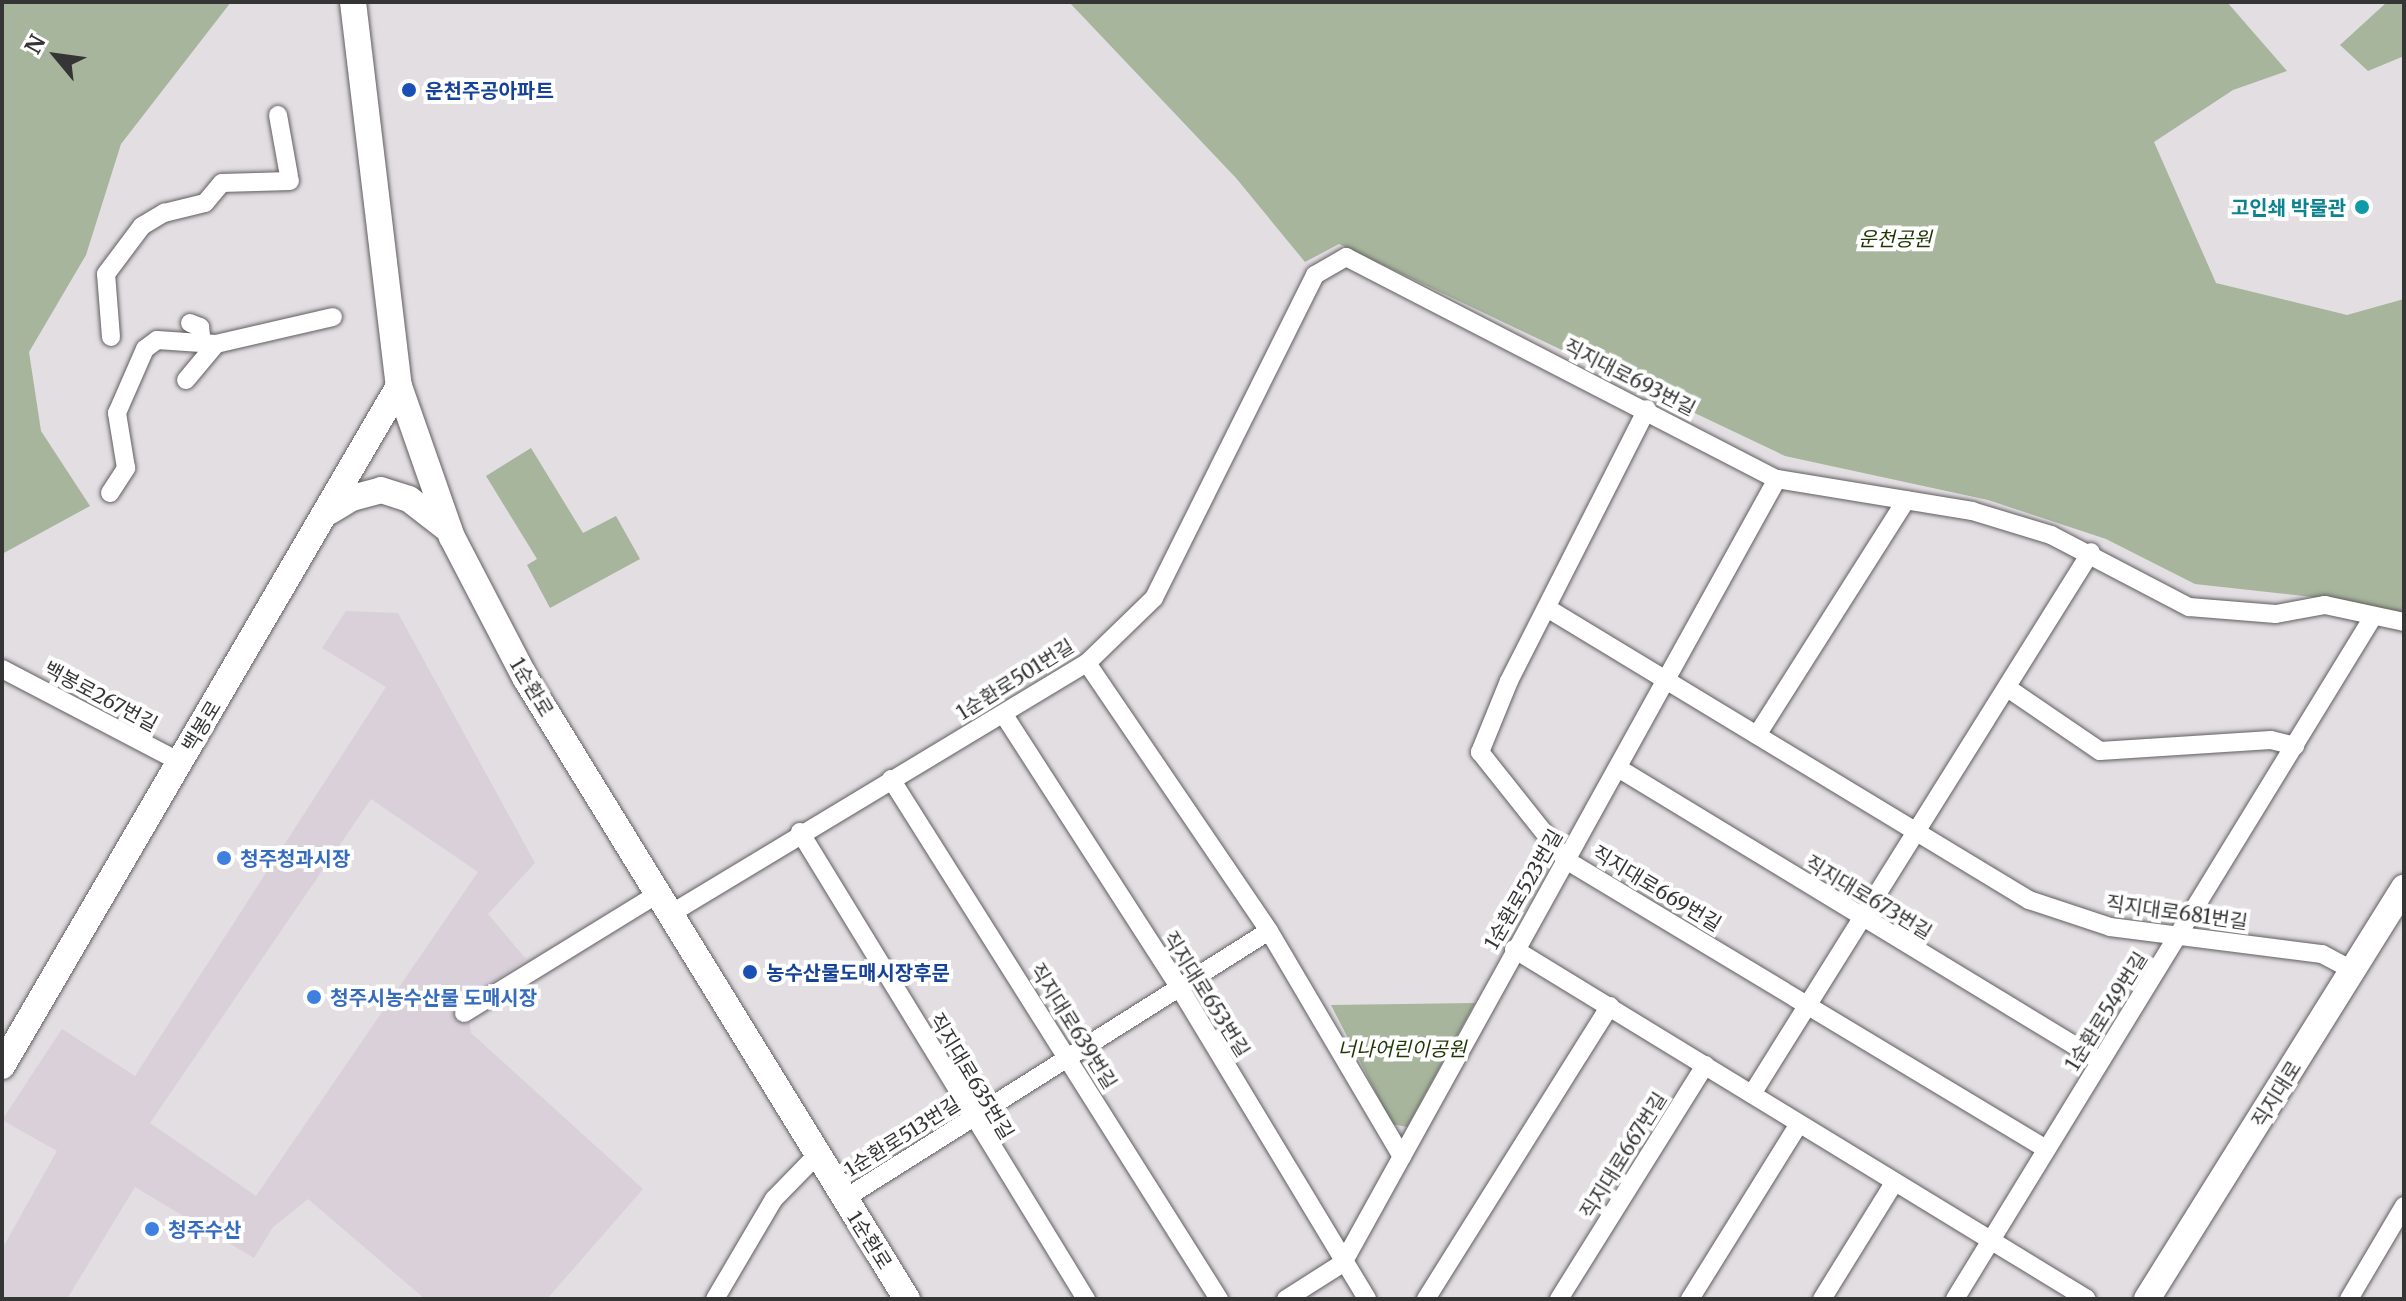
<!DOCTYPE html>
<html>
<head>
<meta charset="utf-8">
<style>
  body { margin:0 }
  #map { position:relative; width:2406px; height:1301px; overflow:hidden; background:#e2dee2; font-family:Merriweather,"Noto Sans KR",serif }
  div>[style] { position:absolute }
  .built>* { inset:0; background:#d9d0da }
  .green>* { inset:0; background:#a6b59c }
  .roads { filter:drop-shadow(0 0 2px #615e61) drop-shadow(0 0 2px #615e61) }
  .street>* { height:18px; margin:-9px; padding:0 9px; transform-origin:9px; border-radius:9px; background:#fff }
  .secondary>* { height:26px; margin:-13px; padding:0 13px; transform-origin:13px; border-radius:13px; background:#fff }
  .dots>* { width:22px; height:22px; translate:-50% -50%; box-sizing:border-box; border:4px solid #fff; border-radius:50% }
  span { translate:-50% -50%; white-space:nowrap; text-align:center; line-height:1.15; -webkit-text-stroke:8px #fff; paint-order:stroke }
  .transit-label { font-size:20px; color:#164399; font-weight:700 }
  .left { translate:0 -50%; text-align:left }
  .culture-label { font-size:20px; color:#0d838f; font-weight:700 }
  .right { translate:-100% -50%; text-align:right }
  .park-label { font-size:20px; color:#1d3604; font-style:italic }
  .street-label { font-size:20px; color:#363536 }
  .shop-label { font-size:20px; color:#366cbe; font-weight:700 }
  .frame { position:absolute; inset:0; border:4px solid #363536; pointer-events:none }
  .north { position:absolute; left:16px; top:16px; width:80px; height:80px; -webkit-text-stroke:6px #fff; paint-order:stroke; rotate:299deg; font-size:22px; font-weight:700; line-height:32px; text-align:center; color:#363536 }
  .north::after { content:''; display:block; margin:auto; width:28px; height:36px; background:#363536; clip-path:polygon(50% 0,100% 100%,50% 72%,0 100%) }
</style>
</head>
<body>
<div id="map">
  <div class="built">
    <div style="clip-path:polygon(evenodd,346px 611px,398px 613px,535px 863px,488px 914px,526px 959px,466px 1001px,471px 1033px,643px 1189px,547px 1299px,425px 1299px,308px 1199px,273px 1227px,254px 1258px,135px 1187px,67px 1299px,3px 1299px,2px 1249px,57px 1151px,2px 1120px,62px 1029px,135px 1076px,386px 687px,322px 648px,346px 611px,371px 799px,478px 872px,256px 1196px,150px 1123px,371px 799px)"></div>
  </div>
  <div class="green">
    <div style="clip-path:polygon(2px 2px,231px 2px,121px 144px,86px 255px,29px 352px,41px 431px,90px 506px,2px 554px)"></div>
    <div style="clip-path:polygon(1069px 2px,2227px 2px,2287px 71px,2233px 90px,2154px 142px,2216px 283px,2347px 315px,2404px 299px,2404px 615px,2321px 598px,2195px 584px,2106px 539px,1988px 500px,1785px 456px,1339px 244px,1305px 262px,1236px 178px)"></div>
    <div style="clip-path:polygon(2387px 2px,2404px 2px,2404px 56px,2368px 71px,2340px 45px)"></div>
    <div style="clip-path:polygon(531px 448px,583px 533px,616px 516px,640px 559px,550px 608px,527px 565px,537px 559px,486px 476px)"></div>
    <div style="clip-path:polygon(1475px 1003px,1407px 1127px,1392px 1124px,1331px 1005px)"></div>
  </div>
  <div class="roads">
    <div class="street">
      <div style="left:278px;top:115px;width:62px;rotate:79.8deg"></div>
      <div style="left:190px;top:323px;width:11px;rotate:22deg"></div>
      <div style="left:200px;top:327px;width:16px;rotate:83deg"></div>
      <div style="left:111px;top:337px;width:63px;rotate:-94.5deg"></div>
      <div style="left:106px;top:274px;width:60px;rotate:-53.1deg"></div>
      <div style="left:142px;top:226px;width:26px;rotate:-31deg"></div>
      <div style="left:164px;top:213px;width:42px;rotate:-13.7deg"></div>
      <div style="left:205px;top:203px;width:26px;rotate:-50deg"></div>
      <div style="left:222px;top:183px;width:68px;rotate:-1.7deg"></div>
      <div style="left:186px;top:380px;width:47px;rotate:-50.2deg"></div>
      <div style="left:216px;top:344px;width:120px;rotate:-13deg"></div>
      <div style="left:1647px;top:409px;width:305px;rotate:116.9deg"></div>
      <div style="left:1509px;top:681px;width:77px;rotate:112.2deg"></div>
      <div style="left:1480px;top:752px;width:138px;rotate:51.5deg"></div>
      <div style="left:1566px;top:860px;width:560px;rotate:31.05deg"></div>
      <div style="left:110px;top:493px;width:30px;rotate:-57deg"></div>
      <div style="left:126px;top:468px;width:56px;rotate:-99.3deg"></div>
      <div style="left:117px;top:413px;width:70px;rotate:-66.4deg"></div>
      <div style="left:145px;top:349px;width:15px;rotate:-37deg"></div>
      <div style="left:157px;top:340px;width:59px;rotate:3.9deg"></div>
      <div style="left:1547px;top:608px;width:564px;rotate:31.21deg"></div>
      <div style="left:2029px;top:900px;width:85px;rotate:18.4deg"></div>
      <div style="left:2110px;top:927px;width:214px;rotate:7.3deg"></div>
      <div style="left:2322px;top:954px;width:36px;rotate:28deg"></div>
      <div style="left:1087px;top:663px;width:324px;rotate:55.8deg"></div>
      <div style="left:1269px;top:931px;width:262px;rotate:59.5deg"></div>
      <div style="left:2px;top:669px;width:201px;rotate:27.6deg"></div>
      <div style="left:2009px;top:689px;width:110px;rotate:34.3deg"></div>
      <div style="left:2100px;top:751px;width:171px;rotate:-3.7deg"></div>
      <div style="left:2271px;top:740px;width:25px;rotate:14deg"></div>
      <div style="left:1004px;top:715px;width:323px;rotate:57.2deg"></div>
      <div style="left:1179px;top:987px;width:364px;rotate:58.9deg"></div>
      <div style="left:1757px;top:735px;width:278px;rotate:-57.6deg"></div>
      <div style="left:1618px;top:768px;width:564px;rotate:31.29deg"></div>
      <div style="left:891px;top:779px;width:615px;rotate:57.76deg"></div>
      <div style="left:800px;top:832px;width:548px;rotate:58.52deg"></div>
      <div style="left:672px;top:913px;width:484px;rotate:-31.1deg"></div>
      <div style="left:1087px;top:663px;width:93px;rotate:-44.1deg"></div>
      <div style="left:1154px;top:598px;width:361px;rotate:-63.5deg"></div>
      <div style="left:1315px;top:275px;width:36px;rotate:-30deg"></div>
      <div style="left:1346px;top:257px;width:485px;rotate:27.3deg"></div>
      <div style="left:1777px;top:479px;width:198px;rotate:9.3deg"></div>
      <div style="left:1972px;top:511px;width:83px;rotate:16.9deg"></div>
      <div style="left:2051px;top:535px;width:156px;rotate:27.6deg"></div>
      <div style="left:2189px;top:607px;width:87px;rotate:4.6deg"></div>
      <div style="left:2276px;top:614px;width:50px;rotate:-10.4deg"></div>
      <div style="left:2325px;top:605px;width:81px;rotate:12.1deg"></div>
      <div style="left:1514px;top:949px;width:671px;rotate:31.42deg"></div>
      <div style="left:464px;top:1013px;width:229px;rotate:-31.6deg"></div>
      <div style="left:1752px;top:1094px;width:639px;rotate:-57.98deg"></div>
      <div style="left:844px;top:1199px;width:502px;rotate:-32.24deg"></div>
      <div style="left:715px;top:1299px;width:116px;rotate:-59.5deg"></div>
      <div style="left:774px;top:1199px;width:62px;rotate:-45.7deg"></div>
      <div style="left:1286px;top:1299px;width:67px;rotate:-32.3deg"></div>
      <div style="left:1343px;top:1263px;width:896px;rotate:-61.03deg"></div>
      <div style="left:1426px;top:1299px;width:346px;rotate:-57.9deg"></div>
      <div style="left:1559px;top:1299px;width:276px;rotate:-58deg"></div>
      <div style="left:1690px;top:1299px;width:206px;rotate:-58.1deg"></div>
      <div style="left:1822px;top:1299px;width:137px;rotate:-58.2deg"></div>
      <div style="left:1955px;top:1299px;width:800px;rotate:-58.5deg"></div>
      <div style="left:2349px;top:1299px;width:108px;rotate:-59.4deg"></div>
    </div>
    <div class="secondary">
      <div style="left:353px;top:2px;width:387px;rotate:83.2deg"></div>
      <div style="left:399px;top:386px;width:160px;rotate:70.7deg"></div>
      <div style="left:452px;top:537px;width:160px;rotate:62.5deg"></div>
      <div style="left:526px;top:679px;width:728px;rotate:58.43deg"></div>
      <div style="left:330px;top:511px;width:26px;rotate:-31deg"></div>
      <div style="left:352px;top:498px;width:30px;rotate:-15deg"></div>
      <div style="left:381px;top:490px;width:29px;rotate:18deg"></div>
      <div style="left:409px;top:499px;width:51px;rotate:37.8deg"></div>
      <div style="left:2px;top:1066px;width:787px;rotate:-59.72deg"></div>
      <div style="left:2147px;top:1299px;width:485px;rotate:-58deg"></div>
    </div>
  </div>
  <div class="dots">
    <div style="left:409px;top:90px;background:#1a4fb4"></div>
    <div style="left:2362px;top:207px;background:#0f9aa8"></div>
    <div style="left:224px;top:858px;background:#3f7fe0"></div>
    <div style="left:750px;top:972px;background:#1a4fb4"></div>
    <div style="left:314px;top:997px;background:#3f7fe0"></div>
    <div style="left:152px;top:1229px;background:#3f7fe0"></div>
  </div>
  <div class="transit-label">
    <span class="left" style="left:425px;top:90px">운천주공아파트</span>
    <span class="left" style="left:766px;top:972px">농수산물도매시장후문</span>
  </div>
  <div class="culture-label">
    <span class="right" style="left:2346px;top:207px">고인쇄 박물관</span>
  </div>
  <div class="park-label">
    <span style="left:1895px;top:238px">운천공원</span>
    <span style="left:1402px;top:1048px">너나어린이공원</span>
  </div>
  <div class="street-label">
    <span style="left:1630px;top:377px;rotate:27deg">직지대로693번길</span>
    <span style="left:1015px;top:679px;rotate:-32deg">1순환로501번길</span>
    <span style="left:532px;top:687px;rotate:59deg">1순환로</span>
    <span style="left:101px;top:696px;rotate:28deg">백봉로267번길</span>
    <span style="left:201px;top:726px;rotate:-59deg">백봉로</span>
    <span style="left:1657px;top:888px;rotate:31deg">직지대로669번길</span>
    <span style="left:1523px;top:889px;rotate:-60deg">1순환로523번길</span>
    <span style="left:1869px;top:897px;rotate:31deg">직지대로673번길</span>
    <span style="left:2177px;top:912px;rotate:8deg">직지대로681번길</span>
    <span style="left:1207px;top:994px;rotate:58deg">직지대로653번길</span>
    <span style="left:2106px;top:1011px;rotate:-58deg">1순환로549번길</span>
    <span style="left:1074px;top:1026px;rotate:58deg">직지대로639번길</span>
    <span style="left:972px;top:1076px;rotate:59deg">직지대로635번길</span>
    <span style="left:2276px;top:1094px;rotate:-58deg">직지대로</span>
    <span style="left:902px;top:1136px;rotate:-32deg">1순환로513번길</span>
    <span style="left:1623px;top:1155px;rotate:-58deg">직지대로667번길</span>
    <span style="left:870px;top:1240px;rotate:58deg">1순환로</span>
  </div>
  <div class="shop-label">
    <span class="left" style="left:240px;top:858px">청주청과시장</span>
    <span class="left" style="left:330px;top:997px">청주시농수산물 도매시장</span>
    <span class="left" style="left:168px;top:1229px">청주수산</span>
  </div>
  <div class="frame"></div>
  <div class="north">N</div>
</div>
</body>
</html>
